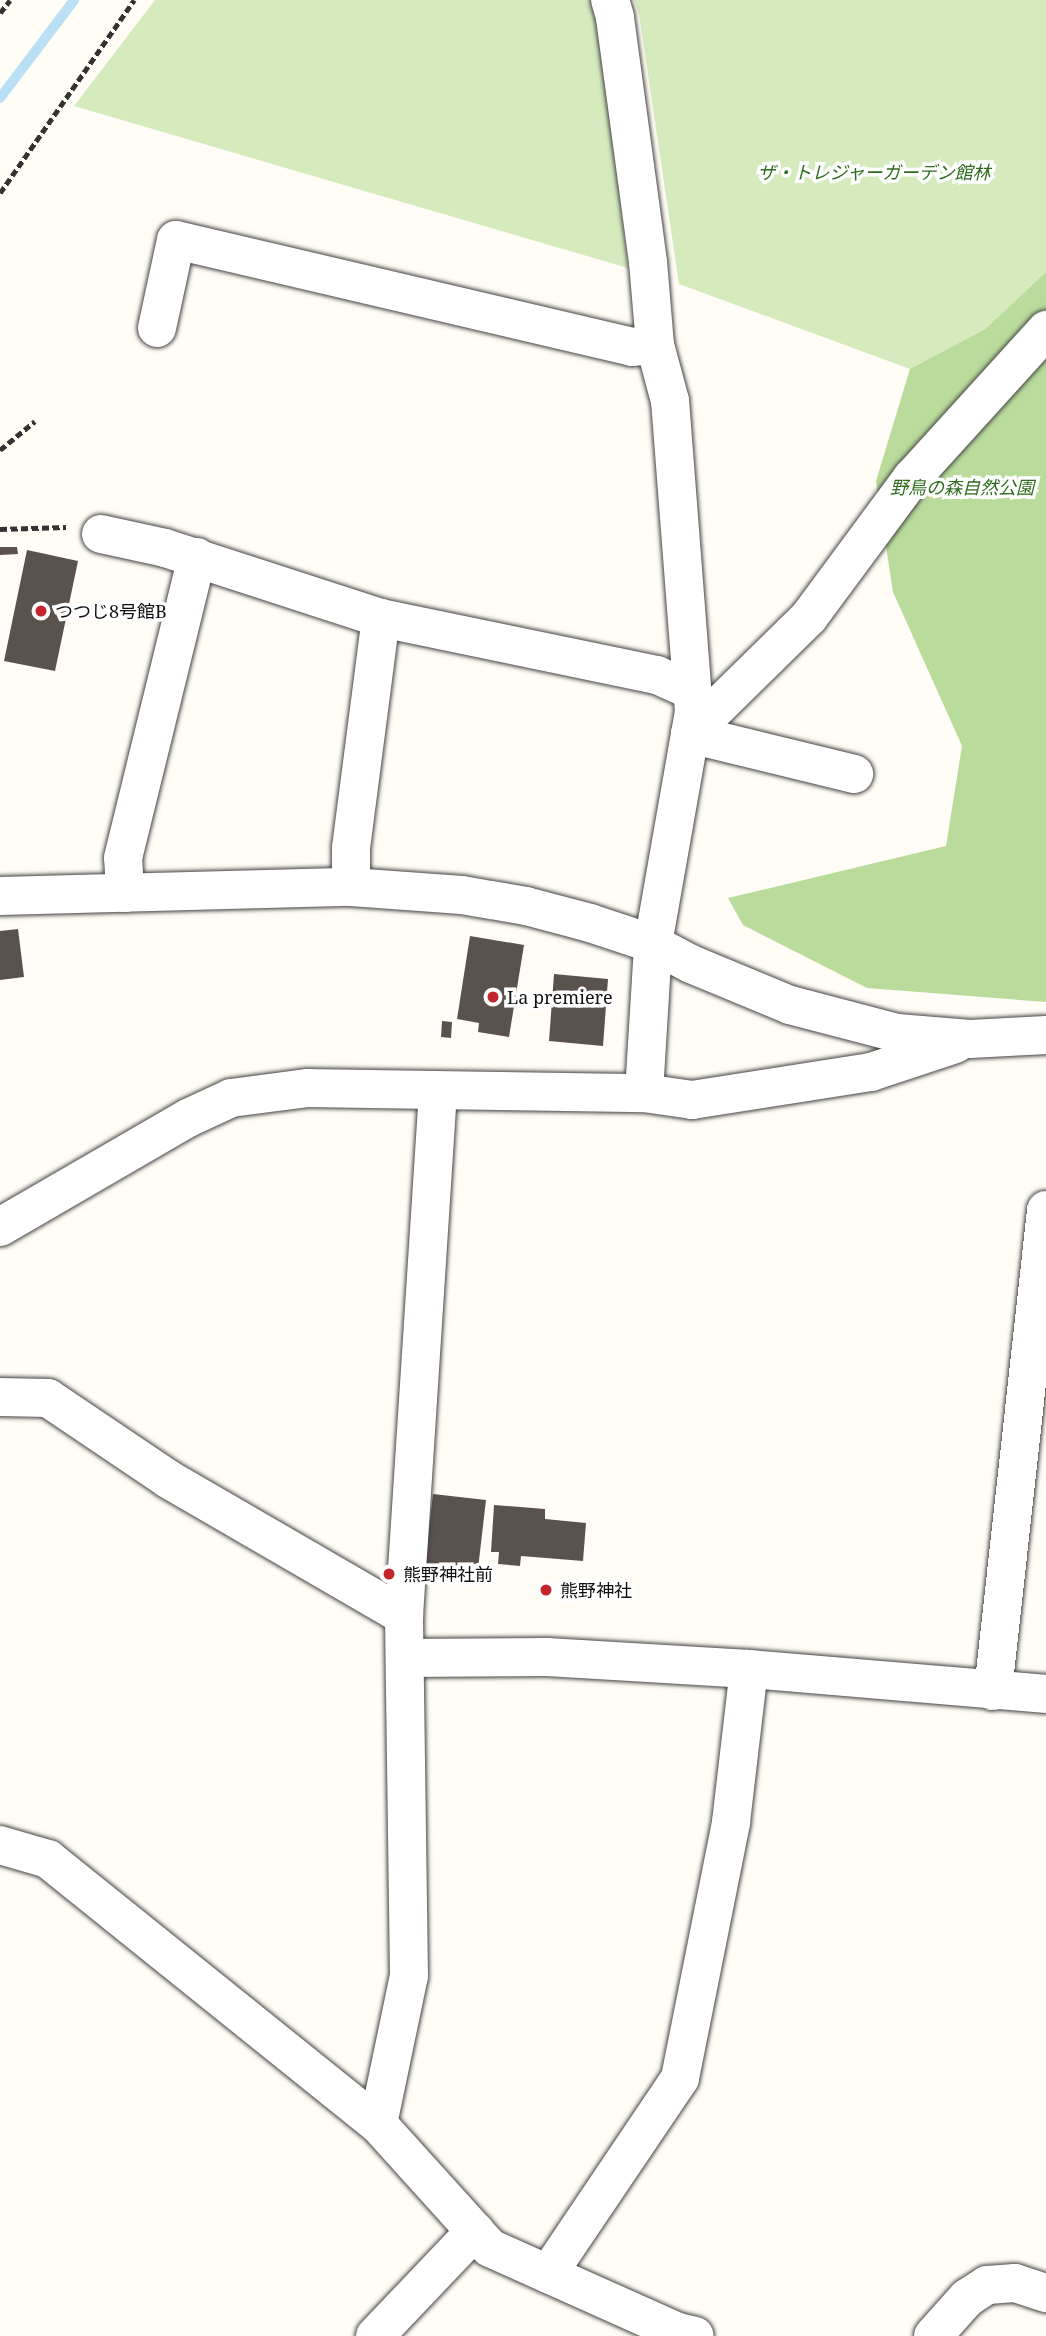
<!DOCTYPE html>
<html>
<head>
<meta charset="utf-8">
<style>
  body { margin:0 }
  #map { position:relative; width:1046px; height:2336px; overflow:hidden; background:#fffdf5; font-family:"Noto Serif","Noto Sans JP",serif }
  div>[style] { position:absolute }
  .green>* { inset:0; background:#d5ebbd }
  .forest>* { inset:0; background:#b9dc9c }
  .stream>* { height:10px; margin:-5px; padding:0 5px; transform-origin:5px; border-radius:5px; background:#b9e0f7 }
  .building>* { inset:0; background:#5a524d }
  .path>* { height:4.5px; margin-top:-2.25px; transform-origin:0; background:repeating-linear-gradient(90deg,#333 0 7px,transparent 0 10.5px) }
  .roads { filter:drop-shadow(0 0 2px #444) drop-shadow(0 0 2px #444) }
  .minor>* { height:38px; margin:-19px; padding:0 19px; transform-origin:19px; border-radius:19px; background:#fff }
  .dots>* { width:19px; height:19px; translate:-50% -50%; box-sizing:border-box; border:4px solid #fff; border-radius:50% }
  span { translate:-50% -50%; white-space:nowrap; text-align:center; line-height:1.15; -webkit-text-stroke:7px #fff; paint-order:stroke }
  .park-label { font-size:18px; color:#2f6b1f; font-style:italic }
  .poi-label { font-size:18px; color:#111 }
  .left { translate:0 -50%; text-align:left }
</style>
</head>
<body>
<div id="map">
  <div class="green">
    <div style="clip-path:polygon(155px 0,592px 0,599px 24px,628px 268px,74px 106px)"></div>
    <div style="clip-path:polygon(634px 0,1046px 0,1046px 272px,985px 329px,910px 369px,679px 284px,639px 14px)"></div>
  </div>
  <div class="forest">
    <div style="clip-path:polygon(1046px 272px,1046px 1002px,867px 988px,743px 925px,728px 898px,946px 846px,962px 746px,893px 592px,876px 481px,910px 369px,985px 329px)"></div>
  </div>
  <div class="stream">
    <div style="left:0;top:98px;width:123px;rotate:-52.9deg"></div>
  </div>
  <div class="building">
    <div style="clip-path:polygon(0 547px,17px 547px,18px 554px,0 555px)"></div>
    <div style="clip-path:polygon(27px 550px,78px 561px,55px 671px,4px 661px)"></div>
    <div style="clip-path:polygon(18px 929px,24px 977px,0 980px,0 931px)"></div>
    <div style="clip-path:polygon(470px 936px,524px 945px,509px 1037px,478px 1032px,479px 1023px,457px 1019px)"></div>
    <div style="clip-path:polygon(554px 974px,608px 979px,603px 1046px,549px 1041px)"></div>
    <div style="clip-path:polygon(442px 1021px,452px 1022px,451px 1038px,441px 1037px)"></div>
    <div style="clip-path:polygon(433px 1494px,486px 1500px,478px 1569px,425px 1563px)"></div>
    <div style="clip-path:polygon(494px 1505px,545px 1509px,545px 1519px,586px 1523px,583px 1561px,521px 1556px,520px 1566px,498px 1564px,499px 1552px,491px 1552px)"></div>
  </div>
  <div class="path">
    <div style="left:0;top:13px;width:16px;rotate:-52deg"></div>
    <div style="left:0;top:193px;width:235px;rotate:-55.2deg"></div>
    <div style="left:0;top:450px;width:45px;rotate:-39.6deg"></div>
    <div style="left:0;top:529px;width:66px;rotate:-1.7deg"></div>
  </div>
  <div class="roads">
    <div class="minor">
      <div style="left:157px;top:328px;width:90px;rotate:-77.8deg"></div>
      <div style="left:176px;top:240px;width:468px;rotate:13.2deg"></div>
      <div style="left:632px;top:347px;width:23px;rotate:-5deg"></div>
      <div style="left:101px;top:534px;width:66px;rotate:12.3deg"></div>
      <div style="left:165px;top:548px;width:227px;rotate:18deg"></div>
      <div style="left:381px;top:618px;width:282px;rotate:11.7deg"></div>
      <div style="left:657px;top:675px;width:37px;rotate:24deg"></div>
      <div style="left:690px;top:734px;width:167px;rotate:-44.5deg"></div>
      <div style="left:809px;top:617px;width:173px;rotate:-53.5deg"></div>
      <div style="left:912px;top:478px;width:200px;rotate:-47.8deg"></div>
      <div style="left:690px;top:734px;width:169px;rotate:13.7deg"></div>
      <div style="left:351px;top:887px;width:39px;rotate:-90deg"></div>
      <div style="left:351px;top:848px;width:232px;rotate:-82.6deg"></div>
      <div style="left:125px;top:893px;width:35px;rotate:-93deg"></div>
      <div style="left:123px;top:858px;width:310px;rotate:-76.2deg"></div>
      <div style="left:0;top:896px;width:351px;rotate:-1.5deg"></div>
      <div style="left:351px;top:887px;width:111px;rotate:4.1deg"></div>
      <div style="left:462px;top:895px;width:65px;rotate:9.8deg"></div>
      <div style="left:526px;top:906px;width:66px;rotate:14.9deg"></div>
      <div style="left:590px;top:923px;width:66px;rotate:18.4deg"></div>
      <div style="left:653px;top:944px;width:43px;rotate:27.8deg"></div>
      <div style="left:691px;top:964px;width:107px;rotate:22.5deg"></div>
      <div style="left:790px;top:1005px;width:111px;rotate:14.7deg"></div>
      <div style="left:897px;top:1033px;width:73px;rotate:4.7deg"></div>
      <div style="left:970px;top:1039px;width:76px;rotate:-3deg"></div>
      <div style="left:644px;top:1093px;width:49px;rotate:8.3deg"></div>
      <div style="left:692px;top:1100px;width:181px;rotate:-8.9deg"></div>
      <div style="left:871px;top:1072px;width:89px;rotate:-18.4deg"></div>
      <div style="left:0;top:1227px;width:217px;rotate:-30.1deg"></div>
      <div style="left:188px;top:1118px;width:47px;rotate:-24.9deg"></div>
      <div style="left:231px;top:1098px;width:78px;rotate:-7.4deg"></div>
      <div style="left:308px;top:1088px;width:336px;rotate:0.9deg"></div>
      <div style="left:644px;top:1093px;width:149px;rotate:-86.5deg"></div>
      <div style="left:653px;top:944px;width:236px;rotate:-80deg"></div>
      <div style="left:694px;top:712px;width:312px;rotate:-94.4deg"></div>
      <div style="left:670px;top:401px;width:58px;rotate:-105deg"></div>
      <div style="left:655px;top:345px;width:83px;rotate:-94.8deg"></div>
      <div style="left:648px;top:262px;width:247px;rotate:-97.7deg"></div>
      <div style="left:615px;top:17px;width:18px;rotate:-106deg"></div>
      <div style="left:0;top:1397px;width:48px;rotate:1.2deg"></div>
      <div style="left:48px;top:1398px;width:145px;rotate:34deg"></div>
      <div style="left:168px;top:1479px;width:273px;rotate:30.1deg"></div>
      <div style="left:405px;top:1658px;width:142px;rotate:-0.4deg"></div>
      <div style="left:547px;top:1657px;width:202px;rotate:3.4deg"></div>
      <div style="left:749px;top:1669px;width:298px;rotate:4.8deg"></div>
      <div style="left:993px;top:1691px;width:484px;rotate:-83.7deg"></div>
      <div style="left:0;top:1845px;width:50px;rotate:16.3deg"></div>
      <div style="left:48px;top:1859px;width:423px;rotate:38.8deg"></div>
      <div style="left:378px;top:2124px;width:167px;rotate:47.9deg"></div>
      <div style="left:490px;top:2248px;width:206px;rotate:24.1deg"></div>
      <div style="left:678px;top:2332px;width:17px;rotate:13deg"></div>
      <div style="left:378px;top:2124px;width:151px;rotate:-78.2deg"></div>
      <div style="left:409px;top:1976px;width:360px;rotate:-90.8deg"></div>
      <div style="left:404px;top:1616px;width:526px;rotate:-86.29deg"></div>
      <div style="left:548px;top:2274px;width:236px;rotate:-56deg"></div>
      <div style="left:680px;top:2078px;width:261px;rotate:-78.7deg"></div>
      <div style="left:731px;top:1822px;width:154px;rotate:-83.3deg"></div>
      <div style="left:375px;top:2336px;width:145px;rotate:-46.4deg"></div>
      <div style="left:933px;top:2336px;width:51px;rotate:-48.2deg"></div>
      <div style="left:967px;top:2298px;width:24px;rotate:-33deg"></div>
      <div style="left:987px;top:2285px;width:28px;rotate:-4deg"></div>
      <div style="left:1015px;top:2283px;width:33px;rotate:18deg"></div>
    </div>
  </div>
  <div class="dots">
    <div style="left:41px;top:611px;background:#c4262e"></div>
    <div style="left:493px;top:997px;background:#c4262e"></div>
    <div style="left:389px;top:1574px;background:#c4262e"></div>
    <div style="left:546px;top:1590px;background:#c4262e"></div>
  </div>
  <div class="park-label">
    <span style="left:874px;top:172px">ザ・トレジャーガーデン館林</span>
    <span style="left:962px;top:487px">野鳥の森自然公園</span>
  </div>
  <div class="poi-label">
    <span class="left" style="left:55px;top:611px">つつじ8号館B</span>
    <span class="left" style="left:507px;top:997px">La premiere</span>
    <span class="left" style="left:403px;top:1574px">熊野神社前</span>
    <span class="left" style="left:560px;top:1590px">熊野神社</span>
  </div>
</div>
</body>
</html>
